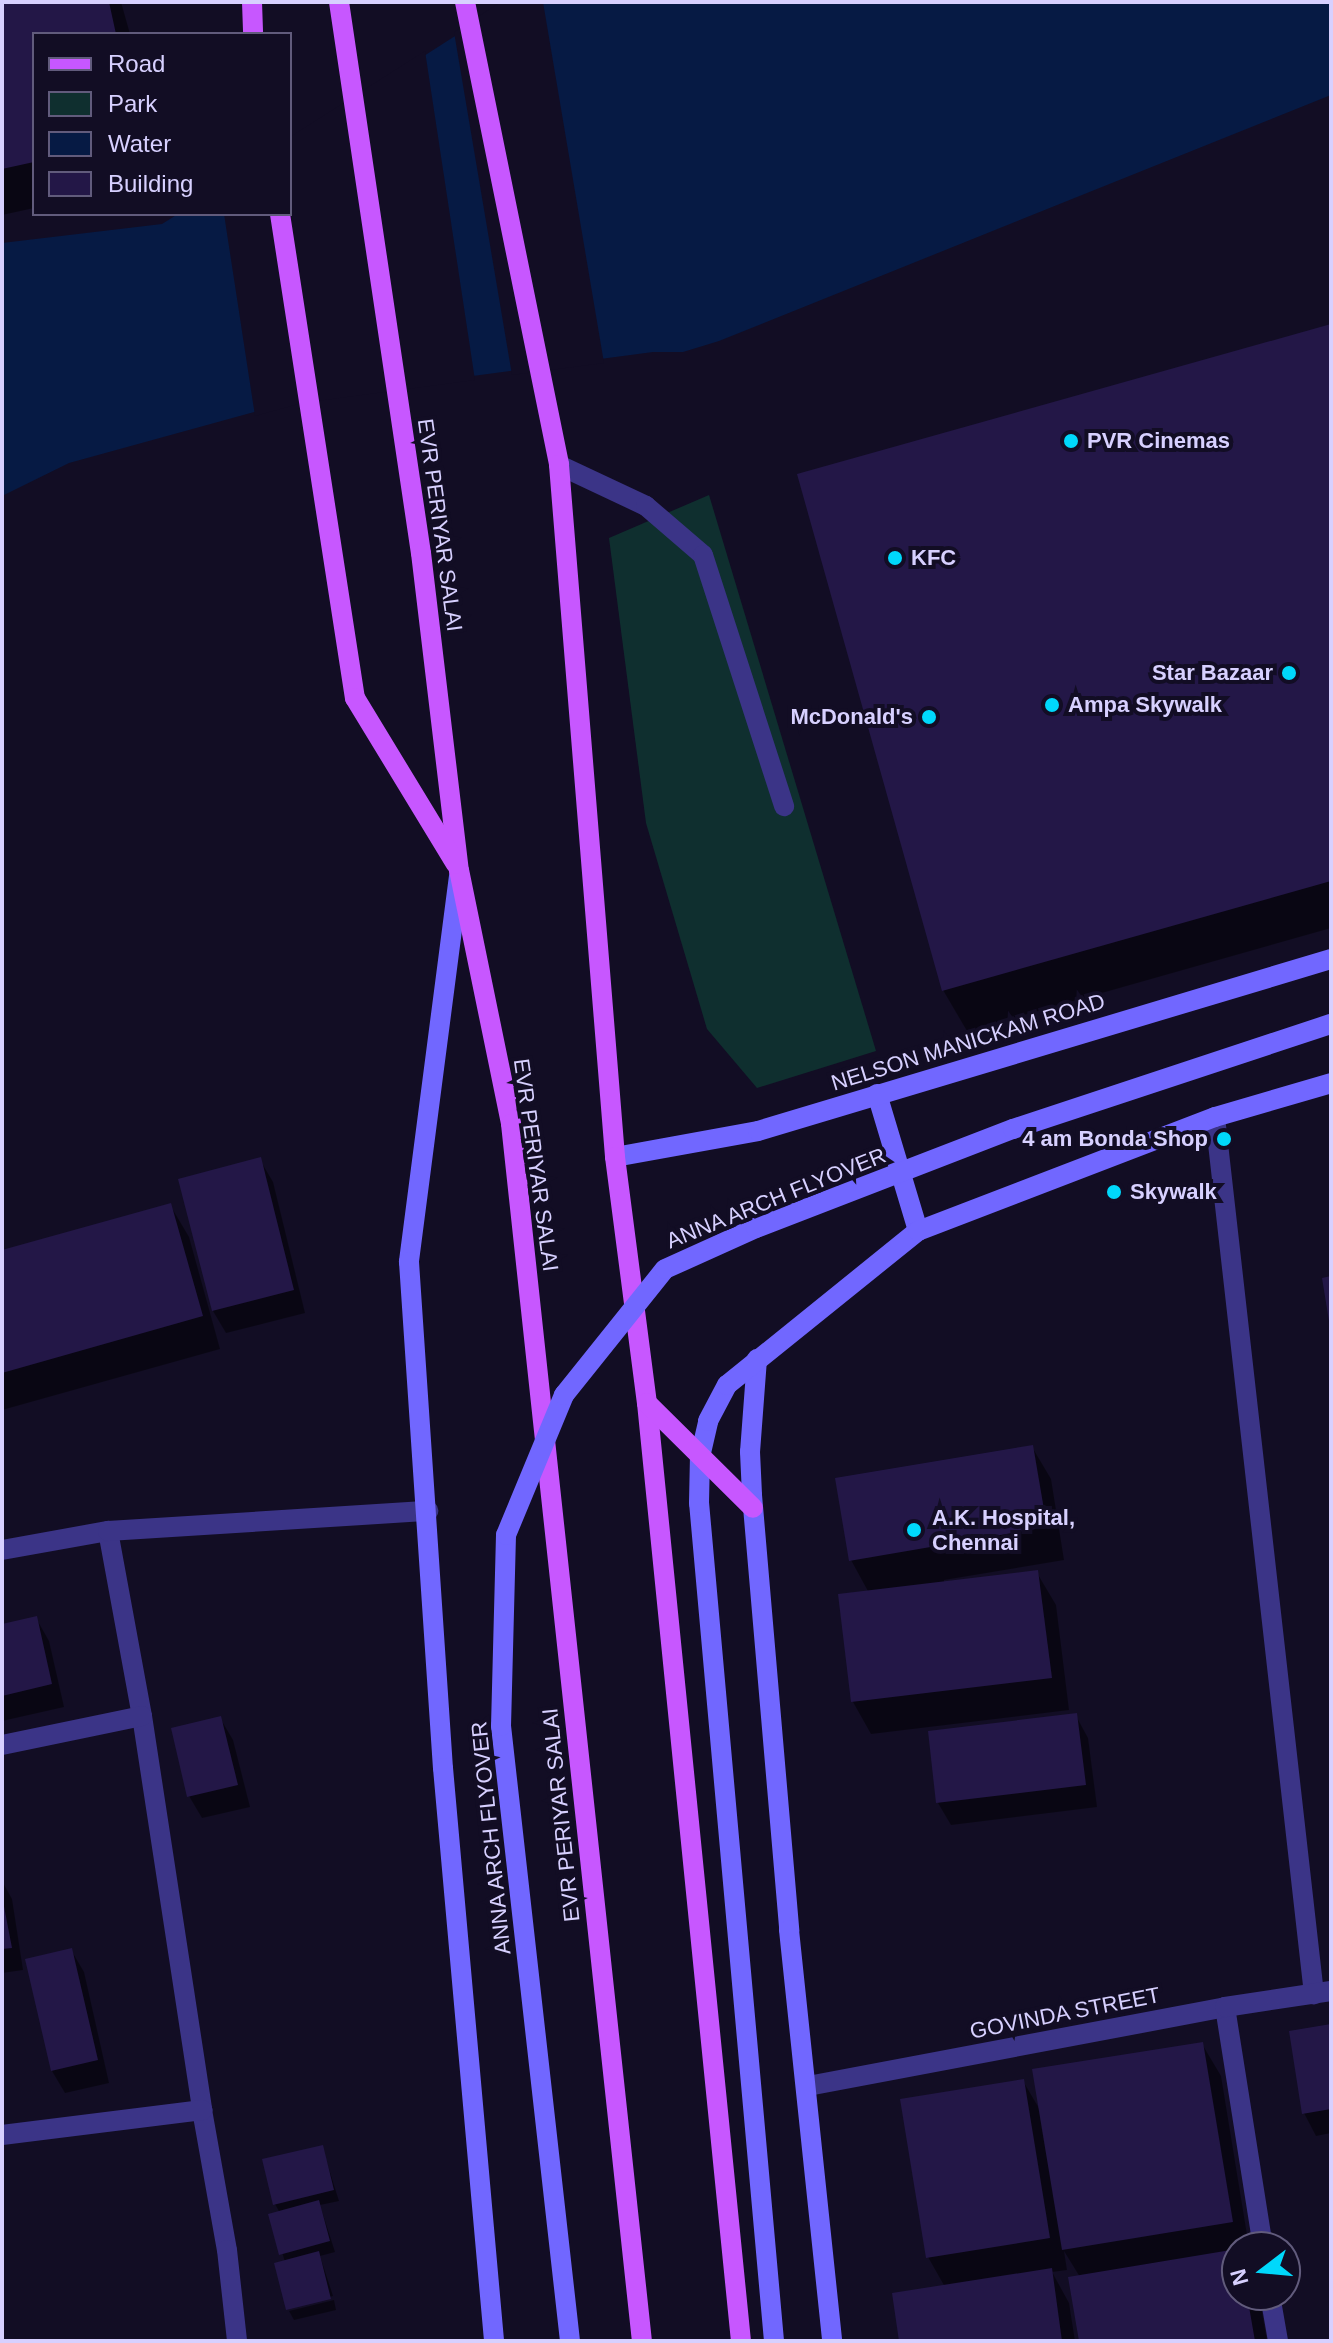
<!DOCTYPE html>
<html>
<head>
<meta charset="utf-8">
<style>
  body { margin:0 }
  #map { position:relative; width:1333px; height:2343px; overflow:hidden; background:#120d24; font-family:Arial,sans-serif }
  div>[style] { position:absolute }
  .green>* { inset:0; background:#0f2f2f }
  .water>* { inset:0; background:#061a44 }
  .pier>* { inset:0; background:#120d24 }
  .shadow>* { inset:0; background:#0007 }
  .building>* { inset:0; background:#231747 }
  .service>* { height:20px; margin:-10px; padding:0 10px; transform-origin:10px; border-radius:10px; background:#3b3487 }
  .minor>* { height:20px; margin:-10px; padding:0 10px; transform-origin:10px; border-radius:10px; background:#3b3487 }
  .secondary>* { height:20px; margin:-10px; padding:0 10px; transform-origin:10px; border-radius:10px; background:#7167ff }
  .primary>* { height:20px; margin:-10px; padding:0 10px; transform-origin:10px; border-radius:10px; background:#c757ff }
  .secondary-bridge>* { height:20px; margin:-10px; padding:0 10px; transform-origin:10px; border-radius:10px; background:#7167ff }
  .dots>* { width:22px; height:22px; translate:-50% -50%; box-sizing:border-box; border:4px solid #120d24; border-radius:50% }
  span { translate:-50% -50%; white-space:nowrap; text-align:center; line-height:1.15; -webkit-text-stroke:8px #120d24; paint-order:stroke }
  .poi-label { font-size:22px; color:#d7d0ff; font-weight:700 }
  .left { translate:0 -50%; text-align:left }
  .right { translate:-100% -50%; text-align:right }
  .street-label { font-size:22px; color:#d7d0ff }
  .frame { position:absolute; inset:0; border:4px solid #d7d0ff; pointer-events:none }
  .legend { position:absolute; left:32px; top:32px; width:260px; height:184px; box-sizing:border-box; background:#120d24; border:2px solid #615b7c; margin:0; padding:10px 14px; list-style:none; font-size:24px; color:#d7d0ff }
  .legend li { display:flex; align-items:center; gap:16px; height:40px }
  .legend b { width:40px; border:2px solid #615b7c }
  .north { position:absolute; left:1221px; top:2231px; width:80px; height:80px; box-sizing:border-box; background:#120d24; border:2px solid #615b7c; border-radius:50%; rotate:254deg; font-size:22px; font-weight:700; line-height:32px; text-align:center; color:#d7d0ff }
  .north::after { content:''; display:block; margin:auto; width:28px; height:36px; background:#00d8fb; clip-path:polygon(50% 0,100% 100%,50% 72%,0 100%) }
</style>
</head>
<body>
<div id="map">
  <div class="green">
    <div style="clip-path:polygon(709px 495px,876px 1051px,757px 1088px,707px 1029px,646px 823px,609px 538px)"></div>
  </div>
  <div class="water">
    <div style="clip-path:polygon(508px 2px,1331px 2px,1331px 95px,719px 341px,683px 352px,653px 352px,301px 399px,69px 463px,2px 496px,2px 243px,162px 224px,178px 214px,290px 214px,290px 142px)"></div>
  </div>
  <div class="pier">
    <div style="clip-path:polygon(501px 2px,543px 2px,604px 363px,512px 375px,454px 32px)"></div>
    <div style="clip-path:polygon(425px 51px,475px 380px,302px 403px,255px 416px,224px 214px,290px 214px,290px 137px)"></div>
  </div>
  <div class="shadow">
    <div style="clip-path:polygon(2px 2px,121px 2px,130px 34px,34px 34px,34px 208px,2px 215px)"></div>
    <div style="clip-path:polygon(1331px 326px,1331px 928px,967px 1031px,943px 990px)"></div>
    <div style="clip-path:polygon(260px 1160px,273px 1182px,305px 1313px,226px 1333px,213px 1311px)"></div>
    <div style="clip-path:polygon(170px 1205px,189px 1237px,220px 1349px,2px 1410px,2px 1252px)"></div>
    <div style="clip-path:polygon(1032px 1447px,1051px 1479px,1064px 1560px,944px 1580px,944px 1584px,1037px 1573px,1056px 1605px,1069px 1710px,871px 1734px,853px 1702px,869px 1593px,851px 1560px)"></div>
    <div style="clip-path:polygon(36px 1618px,49px 1641px,64px 1707px,2px 1721px,2px 1626px)"></div>
    <div style="clip-path:polygon(1076px 1716px,1088px 1738px,1097px 1807px,951px 1825px,938px 1803px)"></div>
    <div style="clip-path:polygon(220px 1718px,233px 1740px,250px 1807px,202px 1818px,189px 1796px)"></div>
    <div style="clip-path:polygon(2px 1881px,12px 1899px,23px 1970px,2px 1973px)"></div>
    <div style="clip-path:polygon(71px 1950px,84px 1972px,109px 2083px,65px 2093px,52px 2071px)"></div>
    <div style="clip-path:polygon(1331px 2026px,1331px 2133px,1316px 2136px,1304px 2113px)"></div>
    <div style="clip-path:polygon(1202px 2044px,1221px 2076px,1249px 2247px,1237px 2247px,1237px 2295px,1259px 2295px,1267px 2341px,1081px 2341px,1080px 2277px,1064px 2251px,1067px 2270px,1052px 2272px,1069px 2303px,1075px 2341px,901px 2341px,945px 2287px,928px 2257px,1023px 2081px,1040px 2110px)"></div>
    <div style="clip-path:polygon(322px 2147px,339px 2201px,320px 2205px,335px 2252px,320px 2256px,333px 2296px,288px 2307px,285px 2262px,271px 2215px,280px 2213px,275px 2204px)"></div>
    <div style="clip-path:polygon(334px 2300px,336px 2310px,294px 2320px,289px 2311px)"></div>
  </div>
  <div class="building">
    <div style="clip-path:polygon(2px 2px,109px 2px,116px 34px,34px 34px,34px 162px,2px 169px)"></div>
    <div style="clip-path:polygon(1331px 324px,1331px 881px,942px 991px,797px 474px)"></div>
    <div style="clip-path:polygon(261px 1157px,294px 1290px,212px 1311px,178px 1179px)"></div>
    <div style="clip-path:polygon(171px 1203px,203px 1316px,2px 1373px,2px 1250px)"></div>
    <div style="clip-path:polygon(1331px 1276px,1331px 1321px,1329px 1321px,1322px 1278px)"></div>
    <div style="clip-path:polygon(1033px 1445px,1047px 1527px,849px 1561px,835px 1478px)"></div>
    <div style="clip-path:polygon(1038px 1570px,1052px 1678px,851px 1702px,838px 1594px)"></div>
    <div style="clip-path:polygon(37px 1616px,52px 1684px,2px 1696px,2px 1624px)"></div>
    <div style="clip-path:polygon(1077px 1713px,1086px 1785px,936px 1803px,928px 1731px)"></div>
    <div style="clip-path:polygon(221px 1716px,238px 1785px,187px 1797px,171px 1728px)"></div>
    <div style="clip-path:polygon(2px 1896px,12px 1948px,2px 1949px)"></div>
    <div style="clip-path:polygon(72px 1948px,98px 2060px,51px 2071px,25px 1959px)"></div>
    <div style="clip-path:polygon(1331px 2024px,1331px 2109px,1302px 2114px,1289px 2031px)"></div>
    <div style="clip-path:polygon(1203px 2042px,1233px 2222px,1062px 2250px,1032px 2069px)"></div>
    <div style="clip-path:polygon(1024px 2079px,1050px 2238px,926px 2258px,900px 2099px)"></div>
    <div style="clip-path:polygon(323px 2145px,334px 2190px,273px 2205px,262px 2159px)"></div>
    <div style="clip-path:polygon(319px 2200px,330px 2241px,279px 2255px,268px 2214px)"></div>
    <div style="clip-path:polygon(1237px 2249px,1237px 2295px,1247px 2295px,1255px 2341px,1079px 2341px,1068px 2277px)"></div>
    <div style="clip-path:polygon(319px 2251px,331px 2299px,286px 2310px,274px 2263px)"></div>
    <div style="clip-path:polygon(1052px 2268px,1062px 2341px,899px 2341px,892px 2293px)"></div>
  </div>
  <div class="service">
    <div style="left:559px;top:465px;width:96px;rotate:25.2deg"></div>
    <div style="left:646px;top:506px;width:75px;rotate:40.7deg"></div>
    <div style="left:703px;top:555px;width:264px;rotate:72.1deg"></div>
  </div>
  <div class="minor">
    <div style="left:1215px;top:1117px;width:883px;rotate:83.56deg"></div>
    <div style="left:108px;top:1531px;width:188px;rotate:79.6deg"></div>
    <div style="left:142px;top:1716px;width:399px;rotate:81.3deg"></div>
    <div style="left:202px;top:2110px;width:142px;rotate:79.9deg"></div>
    <div style="left:227px;top:2250px;width:92px;rotate:83.7deg"></div>
    <div style="left:2px;top:1550px;width:108px;rotate:-10.2deg"></div>
    <div style="left:108px;top:1531px;width:321px;rotate:-3.6deg"></div>
    <div style="left:2px;top:1745px;width:143px;rotate:-11.7deg"></div>
    <div style="left:1225px;top:2007px;width:243px;rotate:81deg"></div>
    <div style="left:808px;top:2086px;width:424px;rotate:-10.7deg"></div>
    <div style="left:1225px;top:2007px;width:107px;rotate:-8.6deg"></div>
    <div style="left:2px;top:2135px;width:202px;rotate:-7.1deg"></div>
    <div style="left:1270px;top:2295px;width:47px;rotate:80.1deg"></div>
  </div>
  <div class="secondary">
    <div style="left:459px;top:876px;width:389px;rotate:97.4deg"></div>
    <div style="left:409px;top:1262px;width:507px;rotate:86.16deg"></div>
    <div style="left:443px;top:1768px;width:575px;rotate:84.91deg"></div>
    <div style="left:877px;top:1094px;width:143px;rotate:73.3deg"></div>
    <div style="left:615px;top:1157px;width:145px;rotate:-10.3deg"></div>
    <div style="left:758px;top:1131px;width:598px;rotate:-16.71deg"></div>
    <div style="left:757px;top:1359px;width:93px;rotate:94.3deg"></div>
    <div style="left:750px;top:1452px;width:43px;rotate:87.3deg"></div>
    <div style="left:752px;top:1495px;width:437px;rotate:85.1deg"></div>
    <div style="left:789px;top:1930px;width:413px;rotate:84deg"></div>
    <div style="left:774px;top:2341px;width:841px;rotate:-95.11deg"></div>
    <div style="left:699px;top:1503px;width:46px;rotate:-88.8deg"></div>
    <div style="left:700px;top:1457px;width:37px;rotate:-77deg"></div>
    <div style="left:708px;top:1421px;width:41px;rotate:-62.2deg"></div>
    <div style="left:727px;top:1385px;width:245px;rotate:-38.9deg"></div>
    <div style="left:918px;top:1231px;width:318px;rotate:-21deg"></div>
    <div style="left:1215px;top:1117px;width:121px;rotate:-16.3deg"></div>
  </div>
  <div class="primary">
    <div style="left:252px;top:2px;width:32px;rotate:88deg"></div>
    <div style="left:339px;top:2px;width:557px;rotate:81.54deg"></div>
    <div style="left:421px;top:553px;width:319px;rotate:83.2deg"></div>
    <div style="left:459px;top:870px;width:259px;rotate:78.4deg"></div>
    <div style="left:511px;top:1124px;width:1224px;rotate:83.86deg"></div>
    <div style="left:465px;top:2px;width:472px;rotate:78.5deg"></div>
    <div style="left:559px;top:465px;width:694px;rotate:85.37deg"></div>
    <div style="left:615px;top:1157px;width:248px;rotate:82.6deg"></div>
    <div style="left:647px;top:1403px;width:943px;rotate:84.28deg"></div>
    <div style="left:280px;top:214px;width:490px;rotate:81.2deg"></div>
    <div style="left:355px;top:698px;width:194px;rotate:58.7deg"></div>
    <div style="left:647px;top:1403px;width:149px;rotate:44.7deg"></div>
  </div>
  <div class="secondary-bridge">
    <div style="left:570px;top:2341px;width:619px;rotate:-96.4deg"></div>
    <div style="left:501px;top:1726px;width:191px;rotate:-88.5deg"></div>
    <div style="left:506px;top:1535px;width:152px;rotate:-67.5deg"></div>
    <div style="left:564px;top:1395px;width:161px;rotate:-51.3deg"></div>
    <div style="left:665px;top:1269px;width:100px;rotate:-24.3deg"></div>
    <div style="left:756px;top:1228px;width:275px;rotate:-21.1deg"></div>
    <div style="left:1013px;top:1129px;width:335px;rotate:-18.3deg"></div>
  </div>
  <div class="dots">
    <div style="left:1071px;top:441px;background:#00d8fb"></div>
    <div style="left:895px;top:558px;background:#00d8fb"></div>
    <div style="left:1289px;top:673px;background:#00d8fb"></div>
    <div style="left:1052px;top:705px;background:#00d8fb"></div>
    <div style="left:929px;top:717px;background:#00d8fb"></div>
    <div style="left:1224px;top:1139px;background:#00d8fb"></div>
    <div style="left:1114px;top:1192px;background:#00d8fb"></div>
    <div style="left:914px;top:1530px;background:#00d8fb"></div>
  </div>
  <div class="poi-label">
    <span class="left" style="left:1087px;top:441px">PVR Cinemas</span>
    <span class="left" style="left:911px;top:558px">KFC</span>
    <span class="right" style="left:1273px;top:673px">Star Bazaar</span>
    <span class="left" style="left:1068px;top:705px">Ampa Skywalk</span>
    <span class="right" style="left:913px;top:717px">McDonald's</span>
    <span class="right" style="left:1208px;top:1139px">4 am Bonda Shop</span>
    <span class="left" style="left:1130px;top:1192px">Skywalk</span>
    <span class="left" style="left:932px;top:1530px">A.K. Hospital,<br>Chennai</span>
  </div>
  <div class="street-label">
    <span style="left:440px;top:525px;rotate:82deg">EVR PERIYAR SALAI</span>
    <span style="left:968px;top:1042px;rotate:-17deg">NELSON MANICKAM ROAD</span>
    <span style="left:536px;top:1165px;rotate:82deg">EVR PERIYAR SALAI</span>
    <span style="left:776px;top:1198px;rotate:-22deg">ANNA ARCH FLYOVER</span>
    <span style="left:561px;top:1815px;rotate:-96deg">EVR PERIYAR SALAI</span>
    <span style="left:491px;top:1838px;rotate:-96deg">ANNA ARCH FLYOVER</span>
    <span style="left:1065px;top:2013px;rotate:-11deg">GOVINDA STREET</span>
  </div>
  <div class="frame"></div>
  <ul class="legend">
  <li><b style="height:10px;background:#c757ff"></b>Road</li>
  <li><b style="height:22px;background:#0f2f2f"></b>Park</li>
  <li><b style="height:22px;background:#061a44"></b>Water</li>
  <li><b style="height:22px;background:#231747"></b>Building</li>
  </ul>
  <div class="north">N</div>
</div>
</body>
</html>
